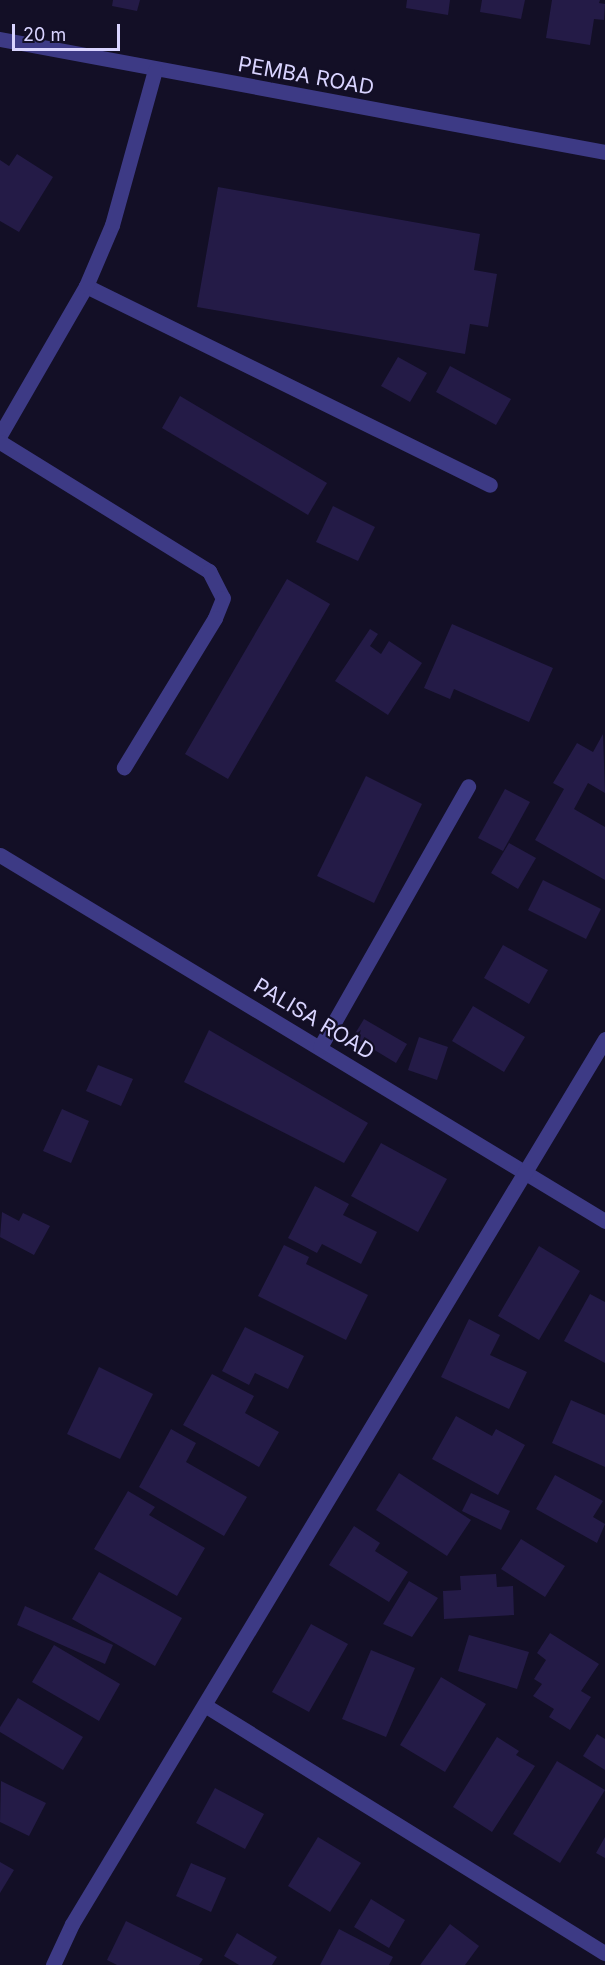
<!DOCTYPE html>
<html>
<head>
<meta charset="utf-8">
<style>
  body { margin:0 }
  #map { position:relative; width:605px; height:1965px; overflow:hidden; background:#130f26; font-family:Inter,sans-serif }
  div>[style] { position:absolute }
  .building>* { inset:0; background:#241b47 }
  .minor>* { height:15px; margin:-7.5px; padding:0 7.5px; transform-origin:7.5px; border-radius:7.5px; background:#3d3a85 }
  span { translate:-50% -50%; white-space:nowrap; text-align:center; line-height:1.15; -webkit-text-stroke:4.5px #130f26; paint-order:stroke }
  .street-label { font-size:21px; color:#d9d4ff }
  .scale { position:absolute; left:12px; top:24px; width:108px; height:27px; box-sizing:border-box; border:3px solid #d9d4ff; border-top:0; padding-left:8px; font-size:18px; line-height:21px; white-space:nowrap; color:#d9d4ff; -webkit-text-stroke:4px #130f26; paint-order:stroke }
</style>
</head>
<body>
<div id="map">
  <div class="building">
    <div style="clip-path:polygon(113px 0,140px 0,137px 11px,112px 6px)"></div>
    <div style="clip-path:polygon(407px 0,450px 0,448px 15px,406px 8px)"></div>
    <div style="clip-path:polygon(482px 0,525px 0,521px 19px,480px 12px)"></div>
    <div style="clip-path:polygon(552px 0,600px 0,599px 3px,605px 4px,604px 20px,594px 19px,590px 45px,546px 38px)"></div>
    <div style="clip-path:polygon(17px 154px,53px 177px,19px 232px,0 221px,0 160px,9px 166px)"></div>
    <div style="clip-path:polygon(218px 187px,480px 234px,474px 270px,497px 274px,488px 327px,470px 324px,465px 354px,197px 307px)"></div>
    <div style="clip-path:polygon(398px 357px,427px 373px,410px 402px,381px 386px)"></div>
    <div style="clip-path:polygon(450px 366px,511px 399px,496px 425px,436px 392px)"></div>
    <div style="clip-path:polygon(180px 396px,327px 483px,308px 515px,162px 428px)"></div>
    <div style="clip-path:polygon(333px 506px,375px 527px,358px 561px,316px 542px)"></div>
    <div style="clip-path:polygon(287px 579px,330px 604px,228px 779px,185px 754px)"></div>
    <div style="clip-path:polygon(452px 624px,553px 668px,529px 722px,454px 689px,450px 699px,424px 688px)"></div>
    <div style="clip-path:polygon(370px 629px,378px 634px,370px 646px,381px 654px,389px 641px,422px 663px,388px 715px,335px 681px)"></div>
    <div style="clip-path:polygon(603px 734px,605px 793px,588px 783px,574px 809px,605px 827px,605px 880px,535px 840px,564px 789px,553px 783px,577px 743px,593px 752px)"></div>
    <div style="clip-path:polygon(366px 776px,422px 804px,374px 903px,317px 876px)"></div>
    <div style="clip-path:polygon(505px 789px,530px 802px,503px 851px,478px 838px)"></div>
    <div style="clip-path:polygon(509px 843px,536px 858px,518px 889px,491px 873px)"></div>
    <div style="clip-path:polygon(543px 880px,601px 909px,586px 939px,528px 910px)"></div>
    <div style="clip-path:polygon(503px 945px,548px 970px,529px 1004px,484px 978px)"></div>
    <div style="clip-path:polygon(473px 1006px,525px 1037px,504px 1072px,452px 1041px)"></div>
    <div style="clip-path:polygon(364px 1019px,407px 1044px,396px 1063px,353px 1037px)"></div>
    <div style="clip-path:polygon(209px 1030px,368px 1123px,344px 1163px,184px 1082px)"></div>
    <div style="clip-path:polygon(419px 1037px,448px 1047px,437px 1080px,408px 1070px)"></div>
    <div style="clip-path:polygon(98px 1065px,133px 1079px,121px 1106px,86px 1091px)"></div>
    <div style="clip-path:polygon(62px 1109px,89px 1121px,71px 1163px,43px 1151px)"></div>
    <div style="clip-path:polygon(381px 1143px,447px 1179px,418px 1232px,351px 1196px)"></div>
    <div style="clip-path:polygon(315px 1186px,349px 1204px,343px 1215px,377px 1232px,361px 1264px,322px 1244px,317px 1253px,288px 1238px)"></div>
    <div style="clip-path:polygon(2px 1212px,19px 1221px,23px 1213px,50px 1226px,34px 1255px,0 1237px)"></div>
    <div style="clip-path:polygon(284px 1245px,309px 1257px,306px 1264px,368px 1295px,346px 1340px,258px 1296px)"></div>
    <div style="clip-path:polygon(539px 1246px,580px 1271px,539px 1340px,498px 1316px)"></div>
    <div style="clip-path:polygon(590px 1294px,605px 1302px,605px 1363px,564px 1341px)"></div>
    <div style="clip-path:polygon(469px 1319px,500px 1335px,490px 1355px,527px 1372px,509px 1409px,441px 1377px)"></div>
    <div style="clip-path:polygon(245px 1327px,304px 1356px,288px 1389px,255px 1373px,249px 1385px,222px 1371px)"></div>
    <div style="clip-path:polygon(99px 1367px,153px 1394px,120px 1459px,67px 1434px)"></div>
    <div style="clip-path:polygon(212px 1374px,254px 1396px,245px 1413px,279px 1432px,259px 1467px,183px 1425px)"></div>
    <div style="clip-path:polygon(571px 1400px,605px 1415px,605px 1467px,552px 1443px)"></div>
    <div style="clip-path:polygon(456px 1416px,492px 1436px,496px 1429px,525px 1445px,498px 1495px,432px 1459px)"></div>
    <div style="clip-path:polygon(171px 1429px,196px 1443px,186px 1462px,247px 1497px,224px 1536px,139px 1487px)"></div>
    <div style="clip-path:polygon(399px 1473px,471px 1520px,447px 1556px,376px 1510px)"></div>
    <div style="clip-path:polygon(555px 1475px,603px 1501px,593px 1517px,605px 1524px,597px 1543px,536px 1509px)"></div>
    <div style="clip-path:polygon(128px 1491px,155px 1507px,149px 1515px,205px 1548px,177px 1596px,94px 1549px)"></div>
    <div style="clip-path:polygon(471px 1493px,510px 1511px,501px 1530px,462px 1511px)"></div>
    <div style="clip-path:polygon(354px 1526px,380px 1543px,375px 1551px,408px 1572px,389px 1602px,329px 1565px)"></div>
    <div style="clip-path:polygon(521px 1539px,565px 1566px,545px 1597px,501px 1569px)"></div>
    <div style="clip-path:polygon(99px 1572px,182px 1618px,155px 1666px,72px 1619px)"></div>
    <div style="clip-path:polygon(496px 1574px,497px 1587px,513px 1586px,514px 1615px,444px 1619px,443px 1591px,461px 1590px,460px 1576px)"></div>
    <div style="clip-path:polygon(409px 1581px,438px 1598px,412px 1637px,383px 1624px)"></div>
    <div style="clip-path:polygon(25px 1606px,113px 1645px,105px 1664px,17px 1625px)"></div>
    <div style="clip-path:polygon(311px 1624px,348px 1644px,309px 1712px,272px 1692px)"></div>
    <div style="clip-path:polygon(550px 1633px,599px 1664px,581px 1691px,591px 1697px,570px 1730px,549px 1717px,554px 1709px,533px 1696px,542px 1684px,534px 1679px,546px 1660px,537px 1653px)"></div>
    <div style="clip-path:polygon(469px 1635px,529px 1652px,517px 1689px,458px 1671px)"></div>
    <div style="clip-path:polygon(54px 1645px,120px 1684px,99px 1721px,32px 1682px)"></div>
    <div style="clip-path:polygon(371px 1650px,415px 1668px,386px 1737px,342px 1719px)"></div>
    <div style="clip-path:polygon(441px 1677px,486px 1704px,445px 1772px,400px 1745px)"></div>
    <div style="clip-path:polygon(18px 1698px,83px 1737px,63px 1770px,0 1732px,0 1727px)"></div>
    <div style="clip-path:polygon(597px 1734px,605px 1739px,605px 1770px,583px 1756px)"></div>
    <div style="clip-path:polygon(497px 1737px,519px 1751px,516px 1755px,535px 1766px,492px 1832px,453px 1807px)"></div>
    <div style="clip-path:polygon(557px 1761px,605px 1790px,560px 1863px,513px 1834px)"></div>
    <div style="clip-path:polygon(1px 1781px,46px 1803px,29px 1836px,0 1822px)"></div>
    <div style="clip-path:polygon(215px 1788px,264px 1814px,245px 1849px,196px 1823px)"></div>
    <div style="clip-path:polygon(318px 1837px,361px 1863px,330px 1912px,288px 1886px)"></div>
    <div style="clip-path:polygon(605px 1837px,605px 1858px,596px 1853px)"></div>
    <div style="clip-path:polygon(0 1862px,14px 1870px,0 1893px)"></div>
    <div style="clip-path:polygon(191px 1863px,226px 1878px,211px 1912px,176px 1896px)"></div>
    <div style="clip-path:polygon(371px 1899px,405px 1920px,389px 1948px,354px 1927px)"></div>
    <div style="clip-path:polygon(126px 1921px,203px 1959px,199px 1965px,117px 1965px,107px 1960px)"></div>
    <div style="clip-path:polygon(450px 1924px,479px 1946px,465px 1965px,420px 1965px)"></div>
    <div style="clip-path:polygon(339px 1929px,393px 1957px,389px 1965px,320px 1965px)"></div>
    <div style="clip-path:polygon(237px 1933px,277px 1957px,272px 1965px,239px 1965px,224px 1956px)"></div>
  </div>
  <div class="minor">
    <div style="left:0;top:39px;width:615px;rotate:10.58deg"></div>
    <div style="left:86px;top:286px;width:450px;rotate:26.2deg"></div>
    <div style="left:0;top:435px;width:172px;rotate:-60deg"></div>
    <div style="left:86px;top:286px;width:66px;rotate:-66.9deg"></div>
    <div style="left:112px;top:225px;width:161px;rotate:-74.5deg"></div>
    <div style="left:0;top:442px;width:246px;rotate:31.7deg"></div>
    <div style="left:209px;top:571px;width:30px;rotate:63deg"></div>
    <div style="left:223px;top:598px;width:22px;rotate:112deg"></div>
    <div style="left:215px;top:618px;width:175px;rotate:121.4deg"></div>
    <div style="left:0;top:855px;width:707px;rotate:31.17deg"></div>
    <div style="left:320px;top:1047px;width:300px;rotate:-60.4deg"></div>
    <div style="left:206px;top:1706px;width:469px;rotate:31.8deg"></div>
    <div style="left:53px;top:1965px;width:45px;rotate:-65.1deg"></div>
    <div style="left:72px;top:1924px;width:1033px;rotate:-58.94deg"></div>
  </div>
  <div class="street-label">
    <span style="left:306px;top:76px;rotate:10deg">PEMBA ROAD</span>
    <span style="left:314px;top:1019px;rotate:31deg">PALISA ROAD</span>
  </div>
  <div class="scale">20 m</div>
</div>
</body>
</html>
